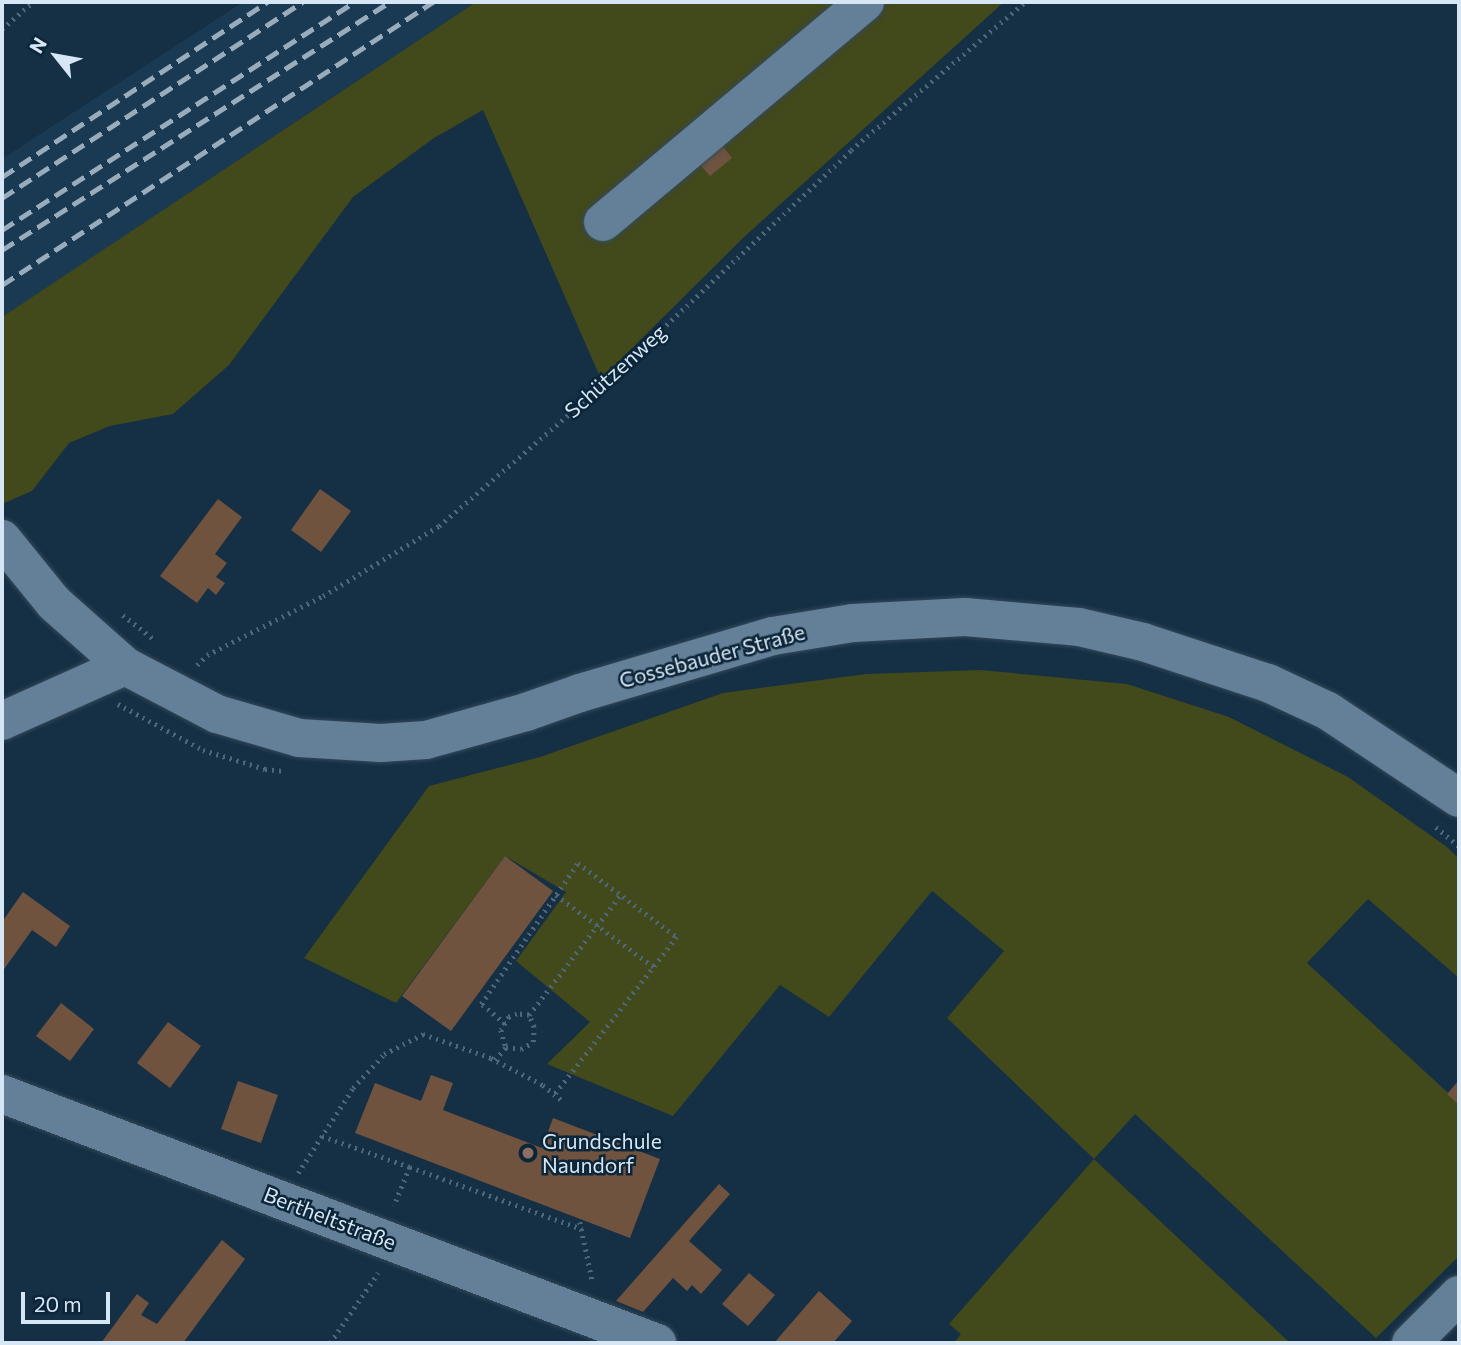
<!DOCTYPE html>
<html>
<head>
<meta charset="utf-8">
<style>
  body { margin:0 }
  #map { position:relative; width:1461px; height:1345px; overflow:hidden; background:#152f44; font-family:Commissioner,sans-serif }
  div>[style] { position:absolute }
  .built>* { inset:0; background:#1a3a53 }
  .green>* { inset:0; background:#42491b }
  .building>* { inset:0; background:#70533f }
  .path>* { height:4.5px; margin-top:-2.25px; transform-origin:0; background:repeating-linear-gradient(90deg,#50677a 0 2px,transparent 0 7px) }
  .roads { filter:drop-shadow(0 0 2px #34495a) drop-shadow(0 0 2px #34495a) }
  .minor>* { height:38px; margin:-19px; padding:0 19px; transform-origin:19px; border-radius:19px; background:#648098 }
  .rail>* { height:5px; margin-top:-2.5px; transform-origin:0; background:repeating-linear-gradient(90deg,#99acbc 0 14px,transparent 0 21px) }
  .dots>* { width:19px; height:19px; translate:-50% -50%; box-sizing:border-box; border:4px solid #0b2539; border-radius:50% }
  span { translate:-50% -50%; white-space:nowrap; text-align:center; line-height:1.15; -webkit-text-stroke:5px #0b2539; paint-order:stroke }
  .street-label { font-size:21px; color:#d7e6f4 }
  .poi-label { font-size:21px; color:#d7e6f4 }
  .left { translate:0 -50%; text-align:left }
  .frame { position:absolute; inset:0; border:4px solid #d7e6f4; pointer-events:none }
  .north { position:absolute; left:21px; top:21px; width:70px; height:70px; -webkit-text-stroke:5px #0b2539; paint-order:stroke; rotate:301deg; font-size:19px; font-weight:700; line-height:28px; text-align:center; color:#d7e6f4 }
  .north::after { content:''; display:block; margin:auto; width:24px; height:32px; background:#d7e6f4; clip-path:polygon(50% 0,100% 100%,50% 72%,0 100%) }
  .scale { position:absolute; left:21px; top:1292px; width:89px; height:32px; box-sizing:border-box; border:4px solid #d7e6f4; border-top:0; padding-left:9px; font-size:21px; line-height:24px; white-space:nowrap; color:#d7e6f4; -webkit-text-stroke:5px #0b2539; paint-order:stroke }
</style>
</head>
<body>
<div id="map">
  <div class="built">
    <div style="clip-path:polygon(243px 2px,476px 2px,2px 317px,2px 159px)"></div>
  </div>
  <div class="green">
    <div style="clip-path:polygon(476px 2px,1004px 2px,743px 238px,601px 379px,483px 110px,434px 138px,353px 197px,229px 365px,173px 414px,110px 426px,69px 443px,32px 491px,2px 504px,2px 317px)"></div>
    <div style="clip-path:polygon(980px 670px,1127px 684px,1229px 717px,1348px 777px,1447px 847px,1459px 859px,1459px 978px,1368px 899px,1307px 963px,1459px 1103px,1459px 1256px,1376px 1338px,1135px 1114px,1094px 1159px,1290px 1343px,954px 1343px,961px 1334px,949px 1324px,1094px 1159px,947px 1018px,1004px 951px,932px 891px,829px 1017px,780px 985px,673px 1116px,547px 1064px,590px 1022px,516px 961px,566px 892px,505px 856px,396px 1003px,304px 958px,429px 786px,540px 757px,723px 693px,866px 674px)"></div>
  </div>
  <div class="building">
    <div style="clip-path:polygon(721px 144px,732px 158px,710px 176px,698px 162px)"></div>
    <div style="clip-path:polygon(320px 489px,351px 511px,321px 552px,291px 530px)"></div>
    <div style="clip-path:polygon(218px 499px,242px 517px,215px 554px,227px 563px,216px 577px,225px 583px,216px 595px,208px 588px,197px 603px,160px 576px)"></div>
    <div style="clip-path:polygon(505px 856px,553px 891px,451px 1031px,402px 996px)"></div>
    <div style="clip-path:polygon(23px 892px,70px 926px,56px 947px,32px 930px,2px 972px,2px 922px)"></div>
    <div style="clip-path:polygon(61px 1003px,94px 1029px,70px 1061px,36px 1036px)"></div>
    <div style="clip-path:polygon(168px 1022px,201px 1046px,170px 1088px,137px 1063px)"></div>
    <div style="clip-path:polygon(431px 1075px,453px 1083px,443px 1110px,542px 1148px,553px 1118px,660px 1159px,630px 1238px,355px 1133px,375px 1083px,421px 1101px)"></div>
    <div style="clip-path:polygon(1459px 1080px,1459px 1105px,1447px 1094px)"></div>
    <div style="clip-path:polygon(238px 1081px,278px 1095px,261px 1143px,221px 1129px)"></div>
    <div style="clip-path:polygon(719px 1184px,730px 1194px,689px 1241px,722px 1270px,701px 1294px,692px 1285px,687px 1291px,673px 1278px,643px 1312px,616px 1301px)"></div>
    <div style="clip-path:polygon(222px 1240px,245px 1259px,183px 1343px,101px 1343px,137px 1294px,149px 1303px,141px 1315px,157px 1324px)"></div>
    <div style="clip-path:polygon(749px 1273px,775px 1295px,748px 1326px,722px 1304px)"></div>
    <div style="clip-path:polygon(819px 1291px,852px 1321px,833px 1343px,774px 1343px)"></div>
  </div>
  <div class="path">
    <div style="left:2px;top:29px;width:41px;rotate:-41.1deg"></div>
    <div style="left:123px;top:615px;width:41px;rotate:38deg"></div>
    <div style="left:197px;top:665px;width:14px;rotate:-45deg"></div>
    <div style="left:207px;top:655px;width:130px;rotate:-27deg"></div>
    <div style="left:323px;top:596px;width:135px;rotate:-31.1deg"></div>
    <div style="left:439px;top:526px;width:219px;rotate:-40.7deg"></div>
    <div style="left:605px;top:383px;width:339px;rotate:-43.4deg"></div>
    <div style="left:851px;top:150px;width:228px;rotate:-40.4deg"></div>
    <div style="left:118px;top:704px;width:97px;rotate:28.4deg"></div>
    <div style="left:203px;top:750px;width:65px;rotate:17deg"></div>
    <div style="left:265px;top:769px;width:18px;rotate:6deg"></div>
    <div style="left:1436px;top:827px;width:30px;rotate:40deg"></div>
    <div style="left:556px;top:895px;width:122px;rotate:36.3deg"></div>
    <div style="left:529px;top:1015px;width:12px;rotate:-175deg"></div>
    <div style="left:517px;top:1014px;width:9px;rotate:159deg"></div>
    <div style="left:509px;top:1017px;width:15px;rotate:122deg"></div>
    <div style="left:501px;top:1030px;width:18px;rotate:74deg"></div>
    <div style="left:506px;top:1047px;width:15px;rotate:8deg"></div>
    <div style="left:521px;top:1049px;width:14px;rotate:-30deg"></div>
    <div style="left:533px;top:1042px;width:15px;rotate:-86deg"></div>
    <div style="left:534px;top:1027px;width:13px;rotate:-113deg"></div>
    <div style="left:529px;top:1015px;width:153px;rotate:-52.7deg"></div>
    <div style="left:505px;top:1024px;width:31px;rotate:-140deg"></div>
    <div style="left:481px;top:1004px;width:171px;rotate:-55.5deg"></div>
    <div style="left:578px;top:863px;width:124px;rotate:36.8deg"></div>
    <div style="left:677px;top:937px;width:199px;rotate:127.8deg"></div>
    <div style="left:495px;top:1060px;width:17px;rotate:-50deg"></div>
    <div style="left:322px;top:1136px;width:93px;rotate:19.4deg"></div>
    <div style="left:410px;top:1167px;width:42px;rotate:112.3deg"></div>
    <div style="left:410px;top:1167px;width:183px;rotate:19.8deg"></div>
    <div style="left:298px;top:1173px;width:101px;rotate:-57.1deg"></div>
    <div style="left:353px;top:1088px;width:46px;rotate:-47.6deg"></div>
    <div style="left:384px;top:1054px;width:44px;rotate:-27.1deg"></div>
    <div style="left:423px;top:1034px;width:72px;rotate:19.4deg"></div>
    <div style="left:491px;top:1058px;width:59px;rotate:27.4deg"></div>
    <div style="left:543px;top:1085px;width:27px;rotate:39deg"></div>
    <div style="left:580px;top:1222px;width:62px;rotate:78deg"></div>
    <div style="left:330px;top:1343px;width:85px;rotate:-55.6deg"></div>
  </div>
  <div class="roads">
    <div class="minor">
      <div style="left:603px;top:222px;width:342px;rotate:-40deg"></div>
      <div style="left:2px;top:539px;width:82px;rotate:50.9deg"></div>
      <div style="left:54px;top:603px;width:95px;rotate:41.6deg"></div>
      <div style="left:125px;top:666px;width:104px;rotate:27.6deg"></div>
      <div style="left:217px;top:714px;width:85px;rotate:16.3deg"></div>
      <div style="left:299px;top:738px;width:82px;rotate:3.5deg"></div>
      <div style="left:381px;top:743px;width:45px;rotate:-3.8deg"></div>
      <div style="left:426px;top:740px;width:104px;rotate:-15.6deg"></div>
      <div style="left:526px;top:712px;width:57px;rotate:-19.4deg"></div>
      <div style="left:580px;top:693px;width:201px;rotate:-16.5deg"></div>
      <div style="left:773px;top:636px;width:81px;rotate:-9.2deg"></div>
      <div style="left:853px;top:623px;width:112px;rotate:-3.1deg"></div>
      <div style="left:965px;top:617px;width:114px;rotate:5deg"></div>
      <div style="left:1079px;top:627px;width:66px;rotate:13.2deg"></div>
      <div style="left:1143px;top:642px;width:132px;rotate:18.2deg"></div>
      <div style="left:1268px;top:683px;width:66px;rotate:25deg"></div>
      <div style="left:1328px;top:711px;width:157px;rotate:33.6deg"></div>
      <div style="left:2px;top:721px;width:135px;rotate:-24.1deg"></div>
      <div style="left:2px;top:1094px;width:701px;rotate:20.81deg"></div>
      <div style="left:1411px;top:1343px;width:68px;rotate:-45deg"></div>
    </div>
  </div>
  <div class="rail">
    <div style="left:2px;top:177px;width:318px;rotate:-33.4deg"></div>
    <div style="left:2px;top:198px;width:359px;rotate:-33.1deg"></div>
    <div style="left:2px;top:230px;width:419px;rotate:-32.9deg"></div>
    <div style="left:2px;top:250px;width:460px;rotate:-32.6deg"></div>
    <div style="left:2px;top:285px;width:516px;rotate:-33.29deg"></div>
  </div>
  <div class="dots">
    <div style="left:528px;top:1153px;background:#8d6e63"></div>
  </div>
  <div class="street-label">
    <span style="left:615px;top:371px;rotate:-42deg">Schützenweg</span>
    <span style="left:712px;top:656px;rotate:-15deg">Cossebauder Straße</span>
    <span style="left:330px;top:1218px;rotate:21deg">Bertheltstraße</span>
  </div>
  <div class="poi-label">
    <span class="left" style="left:542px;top:1153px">Grundschule<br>Naundorf</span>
  </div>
  <div class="frame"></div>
  <div class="north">N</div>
  <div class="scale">20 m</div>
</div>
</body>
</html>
